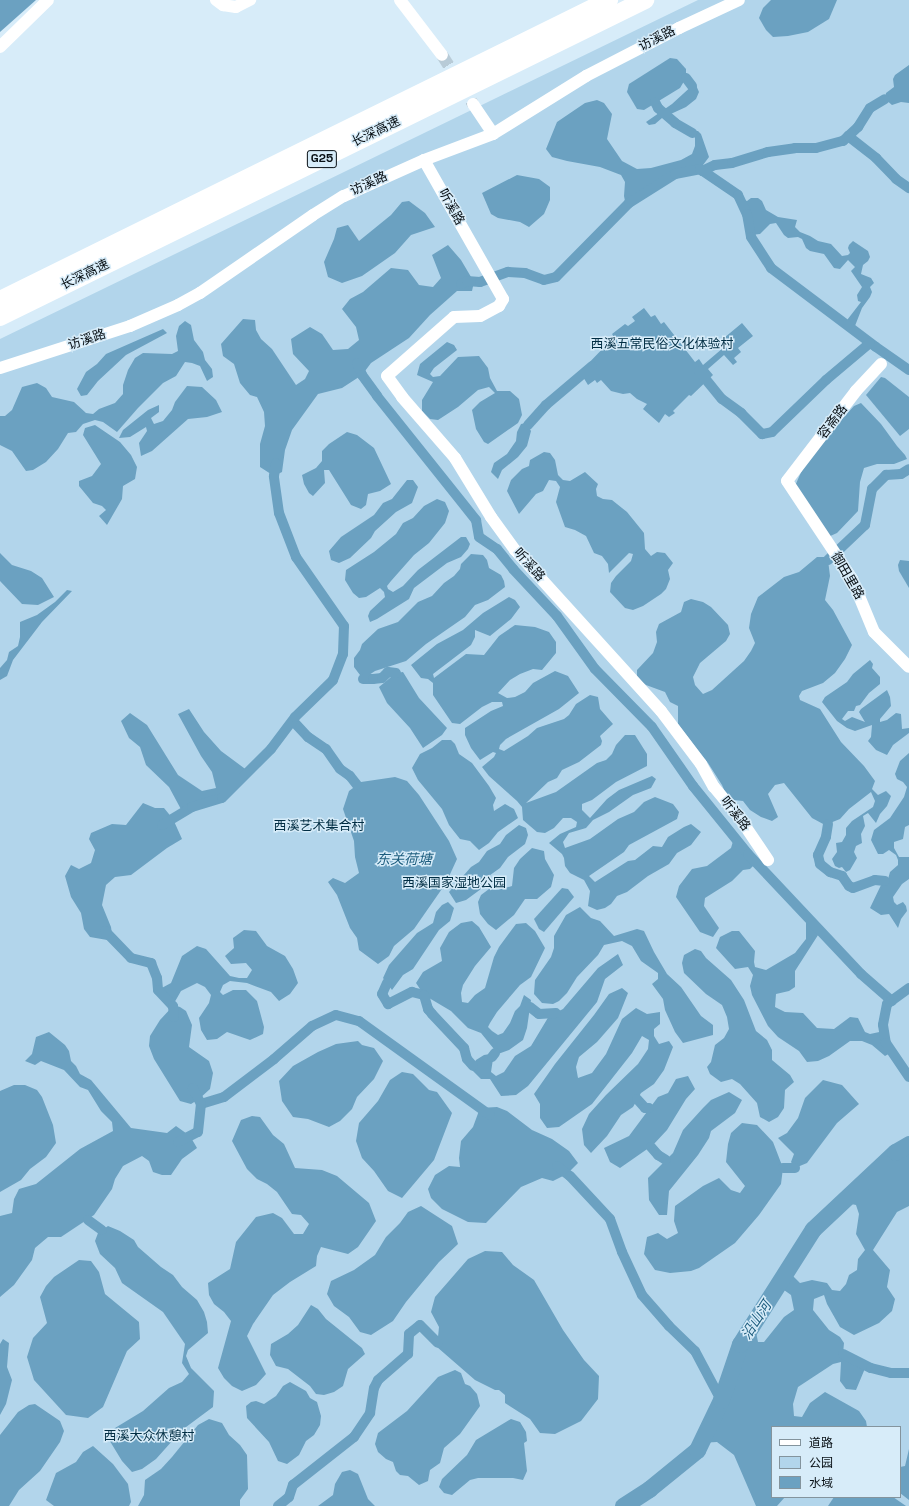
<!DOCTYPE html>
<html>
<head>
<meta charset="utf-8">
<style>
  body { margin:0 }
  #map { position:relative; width:909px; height:1506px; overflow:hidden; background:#d7ecf9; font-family:"Space Grotesk","Noto Sans SC",sans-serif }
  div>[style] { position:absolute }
  .green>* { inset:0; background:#b2d5eb }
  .water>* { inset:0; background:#6ba1c1 }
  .canal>* { height:10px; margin:-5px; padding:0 5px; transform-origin:5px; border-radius:5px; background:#6ba1c1 }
  .river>* { height:17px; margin:-8.5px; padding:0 8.5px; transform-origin:8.5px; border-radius:8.5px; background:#6ba1c1 }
  .minor-tunnel>* { height:12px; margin-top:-6px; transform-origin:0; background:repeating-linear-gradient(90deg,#b8cbd7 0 12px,transparent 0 18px) }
  .minor>* { height:12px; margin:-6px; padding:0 6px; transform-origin:6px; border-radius:6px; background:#fff }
  .highway>* { height:18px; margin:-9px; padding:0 9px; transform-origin:9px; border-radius:9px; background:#fff }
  span { translate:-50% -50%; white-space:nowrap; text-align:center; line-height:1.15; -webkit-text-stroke:3px #d7ecf9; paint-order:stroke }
  .shield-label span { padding:1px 3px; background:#d7ecf9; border:1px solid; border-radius:3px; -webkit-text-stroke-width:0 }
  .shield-label { font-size:12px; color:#080f14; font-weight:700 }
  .street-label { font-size:13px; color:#080f14 }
  .park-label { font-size:13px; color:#002d43 }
  .water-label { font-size:14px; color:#1d5d7e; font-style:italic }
  .legend { position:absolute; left:771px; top:1426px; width:130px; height:72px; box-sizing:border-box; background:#d7ecf9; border:1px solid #84949d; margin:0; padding:5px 7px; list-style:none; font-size:12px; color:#080f14 }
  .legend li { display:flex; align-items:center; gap:8px; height:20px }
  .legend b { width:20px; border:1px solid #84949d }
</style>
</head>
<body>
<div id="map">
  <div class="green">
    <div style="clip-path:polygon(evenodd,698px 0,909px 0,909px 1506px,0 1506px,0 339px,698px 0,772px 1427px,900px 1427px,900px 1497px,772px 1497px,772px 1427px)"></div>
  </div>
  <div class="water">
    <div style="clip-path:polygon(0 0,36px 0,0 32px)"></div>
    <div style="clip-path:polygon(771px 0,837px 0,829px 19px,808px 32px,788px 36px,773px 37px,766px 30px,759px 18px,763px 8px)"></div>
    <div style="clip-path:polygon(670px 58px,677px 59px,686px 69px,686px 78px,680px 88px,644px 110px,637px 109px,627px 92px,629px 84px)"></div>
    <div style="clip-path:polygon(909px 65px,909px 103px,901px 102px,892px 105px,885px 99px,886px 93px,894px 87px,893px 79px,895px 75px)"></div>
    <div style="clip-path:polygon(695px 83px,699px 92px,696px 99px,686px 107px,662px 118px,655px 124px,649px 125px,646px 122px,672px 104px)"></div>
    <div style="clip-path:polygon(597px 100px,604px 103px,612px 114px,607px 139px,622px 161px,637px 169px,651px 168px,681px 160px,692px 154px,695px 146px,695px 138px,692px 133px,694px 131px,698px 131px,701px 134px,709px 157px,700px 169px,675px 174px,626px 206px,624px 196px,625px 182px,621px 175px,600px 167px,567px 161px,552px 157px,546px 149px,557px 122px,585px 103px)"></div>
    <div style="clip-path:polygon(517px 175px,539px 179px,550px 187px,550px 200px,544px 214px,529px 227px,520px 222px,498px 218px,491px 214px,482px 193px)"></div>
    <div style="clip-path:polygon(751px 198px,758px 198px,762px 201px,766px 210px,778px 217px,797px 220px,795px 227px,800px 232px,810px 236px,818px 241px,831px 244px,842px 256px,848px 255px,850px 253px,848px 248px,849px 245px,853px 241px,868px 251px,870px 257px,868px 261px,863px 265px,861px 274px,871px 278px,874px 283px,870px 287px,872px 292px,870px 297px,862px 308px,853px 331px,844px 324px,861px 302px,858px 301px,857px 295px,862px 287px,851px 271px,855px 267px,848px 260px,840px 269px,834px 268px,824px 254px,810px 251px,806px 248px,802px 239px,798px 237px,788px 238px,784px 235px,776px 223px,770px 224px,760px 234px,751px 235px,747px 214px,740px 199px,747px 201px)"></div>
    <div style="clip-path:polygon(409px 201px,425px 213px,435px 227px,411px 235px,395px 253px,362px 276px,342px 283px,328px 277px,324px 262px,334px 239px,337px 228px,348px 225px,359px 241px,391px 215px,402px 202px)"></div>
    <div style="clip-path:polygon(448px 245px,461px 260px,474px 282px,472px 291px,457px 291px,430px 315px,409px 338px,371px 363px,362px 375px,342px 388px,318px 394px,292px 430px,285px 450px,282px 472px,274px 476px,260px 467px,260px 444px,265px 426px,264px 412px,257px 397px,250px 395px,240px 383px,234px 364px,223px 356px,221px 344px,243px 319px,255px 320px,256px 330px,261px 339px,272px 349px,296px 385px,305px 379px,309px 371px,293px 354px,291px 339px,310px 327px,322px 334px,333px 350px,348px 349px,359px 340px,356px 327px,342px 309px,350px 299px,363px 292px,391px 268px,408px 270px,419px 285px,433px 287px,441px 278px,432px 255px)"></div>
    <div style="clip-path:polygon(644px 308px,651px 317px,655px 315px,661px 324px,664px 322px,695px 362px,699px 359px,703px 365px,723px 348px,718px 343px,742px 323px,753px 336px,738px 348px,741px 352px,734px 358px,737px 362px,733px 365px,724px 355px,708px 369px,713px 375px,691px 396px,689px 395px,673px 411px,675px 413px,669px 417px,665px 414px,659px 423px,643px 409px,647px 404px,637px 399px,630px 393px,623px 394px,611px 391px,601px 380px,597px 383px,595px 380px,588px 385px,580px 372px,614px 337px,612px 334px,625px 324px,628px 326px,635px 321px,632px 317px)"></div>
    <div style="clip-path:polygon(185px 321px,191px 325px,194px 340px,203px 352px,205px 360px,212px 369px,213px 377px,207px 381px,200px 366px,192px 363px,185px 362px,176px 376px,163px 383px,138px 408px,117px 432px,103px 422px,95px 420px,83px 424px,76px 432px,68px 433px,58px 449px,46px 462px,33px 470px,26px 471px,12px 451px,0 445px,0 416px,5px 416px,12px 410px,22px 387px,37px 383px,46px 388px,52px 397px,74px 402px,86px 413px,93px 414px,99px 409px,115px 403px,123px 394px,123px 385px,128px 370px,135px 358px,143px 353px,172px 354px,178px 351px,176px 336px,179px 326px)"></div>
    <div style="clip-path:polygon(163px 329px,167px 333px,126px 355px,98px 381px,87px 395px,81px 396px,77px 389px,86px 372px,97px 364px,106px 354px)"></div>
    <div style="clip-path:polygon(447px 342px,454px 345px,457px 350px,434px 368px,430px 374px,433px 377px,440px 376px,458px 357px,479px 356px,488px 368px,490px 378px,497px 391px,510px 391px,519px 399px,522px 415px,518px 423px,488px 444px,484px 442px,476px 429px,472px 410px,480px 402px,495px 393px,489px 387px,478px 390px,458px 407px,438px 420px,430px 419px,422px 411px,422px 400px,433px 382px,417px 375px,420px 364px)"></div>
    <div style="clip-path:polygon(881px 377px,885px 378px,909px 397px,909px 429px,900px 436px,866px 395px)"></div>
    <div style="clip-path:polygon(187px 386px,202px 387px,216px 400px,222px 412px,207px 417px,188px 419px,152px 451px,141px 456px,139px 443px,147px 431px,146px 427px,130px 437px,119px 438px,123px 430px,148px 410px,159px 405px,159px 412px,151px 418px,154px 424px,163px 421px,172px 410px,175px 402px)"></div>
    <div style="clip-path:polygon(861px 403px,881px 424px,897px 446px,905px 455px,907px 459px,894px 464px,877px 464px,864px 468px,860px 482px,858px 511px,837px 533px,828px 537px,795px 486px,802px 470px,834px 428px,854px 406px)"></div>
    <div style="clip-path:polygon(526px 423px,531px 431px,527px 446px,518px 457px,502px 470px,498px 479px,491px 472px,494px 463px,507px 454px,516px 441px,517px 432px,521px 424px)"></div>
    <div style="clip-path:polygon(95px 425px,120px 442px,131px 455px,137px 467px,135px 479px,123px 486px,122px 499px,107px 525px,99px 516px,106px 510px,102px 506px,93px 503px,79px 486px,79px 481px,92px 476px,101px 464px,83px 435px,85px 428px)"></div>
    <div style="clip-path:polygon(347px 432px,357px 435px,374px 448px,391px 484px,380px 491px,368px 494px,366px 505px,361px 509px,351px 505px,329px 470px,324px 470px,325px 483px,313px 496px,309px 493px,304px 484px,302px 475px,316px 468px,322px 461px,322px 451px,329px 444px)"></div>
    <div style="clip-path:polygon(544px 452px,550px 453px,555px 460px,558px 475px,563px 480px,570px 481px,585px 472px,598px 484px,596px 489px,597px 496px,603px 499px,612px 500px,627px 512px,644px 533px,645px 549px,651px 556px,657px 552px,665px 553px,673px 563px,668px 570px,670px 579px,666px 589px,661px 594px,643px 606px,633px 610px,625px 608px,610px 592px,611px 583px,616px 576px,631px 561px,633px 554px,629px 553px,609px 573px,608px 564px,602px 556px,594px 553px,586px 536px,575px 530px,565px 527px,556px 502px,560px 487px,556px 481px,549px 480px,543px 491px,536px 494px,519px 514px,507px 491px,511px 480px,522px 469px,529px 466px,530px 460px)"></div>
    <div style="clip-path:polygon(407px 480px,413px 480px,418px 487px,412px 503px,396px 512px,375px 531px,371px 538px,350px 558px,339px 563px,331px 560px,329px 551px,341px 537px,374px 515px,383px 503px,392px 499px)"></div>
    <div style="clip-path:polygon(437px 499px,445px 502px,449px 511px,445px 523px,429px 543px,414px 555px,391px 581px,387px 586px,388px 589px,393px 592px,403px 586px,418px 570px,461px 537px,466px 537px,470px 544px,468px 549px,461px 557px,447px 563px,414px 588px,409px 599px,377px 619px,370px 622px,368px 616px,370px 611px,385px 597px,384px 592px,380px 588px,366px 597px,359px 598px,353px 593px,345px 580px,346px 570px,374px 552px,396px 534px,403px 523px,413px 518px,424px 506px)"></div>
    <div style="clip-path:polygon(0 553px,12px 565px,31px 571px,42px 578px,54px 597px,38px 605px,22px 604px,0 581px)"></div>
    <div style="clip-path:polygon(471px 554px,483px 555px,487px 560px,489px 568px,501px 575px,504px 581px,505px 587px,488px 600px,475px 605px,465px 617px,426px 644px,406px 661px,375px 671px,363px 679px,354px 667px,354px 658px,360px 650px,362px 644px,378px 629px,398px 622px,418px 602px,432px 596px,444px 583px,454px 576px,460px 569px,461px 564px)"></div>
    <div style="clip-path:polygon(817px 557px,826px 557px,828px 560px,830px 576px,825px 600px,833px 610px,852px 645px,845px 659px,835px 673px,823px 683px,802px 691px,799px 696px,800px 700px,820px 709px,841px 742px,864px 766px,875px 781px,872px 789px,878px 795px,886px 791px,891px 796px,887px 806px,880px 814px,876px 823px,868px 813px,863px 816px,865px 826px,861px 834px,862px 843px,856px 846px,854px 852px,857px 858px,850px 870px,846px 872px,842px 867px,839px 868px,835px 866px,832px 859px,837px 852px,836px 843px,842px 842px,846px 835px,846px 828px,852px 821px,873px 807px,875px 801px,871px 792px,849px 809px,840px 819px,825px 825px,812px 818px,784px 783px,775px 785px,768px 794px,778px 817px,772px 821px,761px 817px,750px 810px,743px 801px,734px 800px,725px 792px,722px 785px,708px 763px,678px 724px,678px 706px,670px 702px,665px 692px,646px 685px,637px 678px,637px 670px,653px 653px,657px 642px,656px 632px,659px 624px,681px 612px,684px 602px,691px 599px,703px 602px,711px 607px,728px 625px,730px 634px,726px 641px,700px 663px,693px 677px,695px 685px,703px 694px,712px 690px,744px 661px,751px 651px,755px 643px,749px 628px,751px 614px,758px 597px,784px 577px,799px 572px)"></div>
    <div style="clip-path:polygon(900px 560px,909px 561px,909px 588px,899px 571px,898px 565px)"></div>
    <div style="clip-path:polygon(67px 590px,72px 591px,42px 622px,13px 660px,7px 676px,0 680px,0 668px,7px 660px,9px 652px,18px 646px,20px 637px,20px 622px,37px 615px,55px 602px)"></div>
    <div style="clip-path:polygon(509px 597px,515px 600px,520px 607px,511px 619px,490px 636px,475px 630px,475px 637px,471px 645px,433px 674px,434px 678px,466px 654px,484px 655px,499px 636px,515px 625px,535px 627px,549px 632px,556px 642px,556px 653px,542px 670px,533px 669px,520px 674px,510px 680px,498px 693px,507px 698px,515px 697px,525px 692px,533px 683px,555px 671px,568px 676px,579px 693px,559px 709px,506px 739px,500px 745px,499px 749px,504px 751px,528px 736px,537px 728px,564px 719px,569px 715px,576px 704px,590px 695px,598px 697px,600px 709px,613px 724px,600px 736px,602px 741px,601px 745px,579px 762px,562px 770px,557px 778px,548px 782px,526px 803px,556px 792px,597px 763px,606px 760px,612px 754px,616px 745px,625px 735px,635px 735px,647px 754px,647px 766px,616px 782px,592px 800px,582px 804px,582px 810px,590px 818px,607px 799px,619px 790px,652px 776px,656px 779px,651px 788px,633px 795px,609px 812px,593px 820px,586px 828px,569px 833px,563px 842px,565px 848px,590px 839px,618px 819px,634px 812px,644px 802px,655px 797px,673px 804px,679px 812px,677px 819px,629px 845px,624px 852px,589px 876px,595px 882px,628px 861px,635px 860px,653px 846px,662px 847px,668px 837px,684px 827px,691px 824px,701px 832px,691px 845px,677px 853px,669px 864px,648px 876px,627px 892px,617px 896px,611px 904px,605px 908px,597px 910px,588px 906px,590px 891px,584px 880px,570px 873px,565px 866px,564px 858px,562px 854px,549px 843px,560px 834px,576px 827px,577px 822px,571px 818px,563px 818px,554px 828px,545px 833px,537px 832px,523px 820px,522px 807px,517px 801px,489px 776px,482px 767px,494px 757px,496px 753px,493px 752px,480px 760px,471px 748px,465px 735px,465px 728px,491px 711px,503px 706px,502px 702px,492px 702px,482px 707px,460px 724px,452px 723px,433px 695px,433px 683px,428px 679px,421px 678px,411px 665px,437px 644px,463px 630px,483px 613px)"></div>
    <div style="clip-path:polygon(870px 660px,873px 664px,872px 668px,880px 677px,880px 684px,869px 693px,860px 705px,856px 706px,854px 711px,848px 711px,842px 719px,845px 721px,852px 717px,865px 722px,859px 712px,861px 709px,887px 690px,890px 697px,891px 706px,880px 719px,880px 722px,887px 720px,896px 713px,901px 714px,902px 729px,909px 728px,909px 733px,893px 745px,887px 755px,876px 750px,868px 741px,871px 737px,872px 725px,855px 731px,847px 728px,837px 721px,822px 702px,825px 697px,847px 682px,853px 674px)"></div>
    <div style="clip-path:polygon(403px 672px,419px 698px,447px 728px,442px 735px,423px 748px,410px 728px,387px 703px,379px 687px,396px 673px)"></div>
    <div style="clip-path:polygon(189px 709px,204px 732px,221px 751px,248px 771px,222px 798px,192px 807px,183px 813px,169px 787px,146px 765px,140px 747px,129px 738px,121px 721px,130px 713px,147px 725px,178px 775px,202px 791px,216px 788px,212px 772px,201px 756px,178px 714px)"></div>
    <div style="clip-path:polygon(442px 740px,451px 740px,455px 744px,459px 754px,472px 763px,489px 786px,496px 798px,493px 805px,494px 811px,505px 804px,514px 809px,518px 818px,498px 832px,489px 843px,479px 850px,470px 841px,460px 839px,449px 825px,442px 809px,418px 780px,412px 768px,420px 754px,432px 748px)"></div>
    <div style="clip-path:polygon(909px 753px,909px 825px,905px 827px,903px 839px,894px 842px,894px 848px,899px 857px,909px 857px,909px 879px,902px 884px,893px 897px,894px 902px,897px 905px,903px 902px,906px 906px,907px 911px,901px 919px,898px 928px,889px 914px,881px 915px,870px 908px,881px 885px,888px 879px,890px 872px,898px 865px,898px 860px,896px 855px,889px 850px,883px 854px,878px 854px,871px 840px,874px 830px,890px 818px,904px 797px,907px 787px,903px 782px,897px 779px,895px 774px,900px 761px)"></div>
    <div style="clip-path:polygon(395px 777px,407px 781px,419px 795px,449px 841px,457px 859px,446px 883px,414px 929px,394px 946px,389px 956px,378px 964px,359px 950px,357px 938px,350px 928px,337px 895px,328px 882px,333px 878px,345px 883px,359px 873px,355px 857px,354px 841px,343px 809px,349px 791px,361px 782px)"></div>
    <div style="clip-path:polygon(143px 803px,155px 808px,164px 808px,173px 819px,182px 839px,167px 848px,131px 875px,115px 877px,106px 885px,102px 905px,111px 927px,113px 941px,90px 937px,84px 929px,81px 913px,71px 897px,65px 876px,71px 865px,79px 869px,91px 863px,95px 850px,89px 839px,91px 833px,112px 824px,126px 825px)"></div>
    <div style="clip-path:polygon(519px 825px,526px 828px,528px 835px,525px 844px,508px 857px,500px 868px,486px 878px,481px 889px,466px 900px,456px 903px,449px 892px,471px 867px,479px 862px,487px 851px,500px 844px,506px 835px)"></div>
    <div style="clip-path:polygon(734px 838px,756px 863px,750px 869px,743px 870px,732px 881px,705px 898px,704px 906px,719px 928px,713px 937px,700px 932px,676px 897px,679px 886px,692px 869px,707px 866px,731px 848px)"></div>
    <div style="clip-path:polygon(532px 848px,544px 851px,545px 859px,554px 875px,551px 887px,537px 899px,525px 899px,514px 915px,496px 930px,488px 924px,480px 914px,478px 902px,481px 895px,489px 889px,498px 890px,512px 886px,514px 868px,520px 859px)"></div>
    <div style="clip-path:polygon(562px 888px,568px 889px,574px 897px,544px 932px,539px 929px,534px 919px)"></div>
    <div style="clip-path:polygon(448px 902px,454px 908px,450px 921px,439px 930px,413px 969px,403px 975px,392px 990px,383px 978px,389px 965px,417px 933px,433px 923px,436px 912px,442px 905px)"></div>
    <div style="clip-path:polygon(580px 907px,591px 918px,600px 921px,614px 936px,637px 929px,644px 931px,654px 952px,667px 974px,681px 987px,701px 1016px,713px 1025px,713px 1035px,683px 1043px,675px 1032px,665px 1010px,663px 999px,652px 984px,658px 979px,658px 973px,641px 961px,632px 946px,622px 941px,604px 945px,598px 955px,577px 977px,567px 993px,559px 1001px,553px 1004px,542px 1003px,534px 994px,535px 980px,551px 957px,554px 948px,554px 936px,566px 915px)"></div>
    <div style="clip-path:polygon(806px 917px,820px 932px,795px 971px,795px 987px,789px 991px,776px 994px,775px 1007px,785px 1012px,803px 1013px,817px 1028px,834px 1029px,850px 1017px,858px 1018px,865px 1032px,870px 1034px,884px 1031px,886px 1043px,892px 1052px,885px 1056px,872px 1045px,862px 1041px,850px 1041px,829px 1056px,818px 1061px,807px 1062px,799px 1051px,778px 1037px,768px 1026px,752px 995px,750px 986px,753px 975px,748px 967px,735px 969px,716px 948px,720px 937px,732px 931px,739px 931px,755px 951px,754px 962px,755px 967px,766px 970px,795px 953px,802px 944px,806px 939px)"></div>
    <div style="clip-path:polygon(472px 921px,479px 927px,491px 947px,475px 966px,463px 985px,461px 993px,462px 1002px,468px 1003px,475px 995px,485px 988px,494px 957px,499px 947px,516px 924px,526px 923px,535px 931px,545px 948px,531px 977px,520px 985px,497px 1012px,490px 1023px,488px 1027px,492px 1031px,498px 1035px,503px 1033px,510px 1023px,515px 1011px,520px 1006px,524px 995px,531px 1000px,527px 1028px,523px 1040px,509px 1050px,498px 1054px,481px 1033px,468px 1028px,451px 1011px,424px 995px,416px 983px,423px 972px,442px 961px,440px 948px,449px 932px,461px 923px)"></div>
    <div style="clip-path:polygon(244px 930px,256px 931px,267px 946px,285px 956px,293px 969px,298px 983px,290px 994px,279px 1001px,271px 992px,247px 983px,230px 981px,223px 985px,220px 992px,223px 995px,233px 990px,246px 990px,257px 1001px,264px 1027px,263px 1034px,250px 1040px,227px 1032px,217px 1039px,207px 1040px,201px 1030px,199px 1018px,209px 1003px,211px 995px,205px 987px,197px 983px,181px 991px,173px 1005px,180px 1007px,186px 1011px,192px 1025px,189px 1047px,209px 1061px,213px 1073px,210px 1089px,199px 1099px,191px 1104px,180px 1101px,154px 1059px,149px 1046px,150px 1036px,160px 1020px,173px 1006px,158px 990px,171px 983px,182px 956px,197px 946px,206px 949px,230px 976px,239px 978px,247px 978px,252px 970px,246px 963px,231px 964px,225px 956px,234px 948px,233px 938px)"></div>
    <div style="clip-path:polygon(695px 949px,701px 951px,706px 958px,731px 980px,744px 1000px,756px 1031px,767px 1040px,772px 1050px,772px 1060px,790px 1075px,794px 1082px,785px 1090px,784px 1108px,778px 1117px,769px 1122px,760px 1117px,757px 1103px,740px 1084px,732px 1079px,721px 1082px,710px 1074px,707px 1067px,711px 1062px,715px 1045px,724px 1038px,729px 1029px,727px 1017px,722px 1005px,706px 994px,684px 973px,682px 963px,684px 955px)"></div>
    <div style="clip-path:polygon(618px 954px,623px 965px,605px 979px,597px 1002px,528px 1086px,516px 1095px,501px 1096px,490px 1079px,481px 1079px,471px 1069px,476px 1060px,484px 1055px,490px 1054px,493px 1059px,491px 1072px,496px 1076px,504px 1072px,515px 1056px,531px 1046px,549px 1016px,563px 1009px,598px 968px)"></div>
    <div style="clip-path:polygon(622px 988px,628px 993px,618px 1018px,597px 1042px,579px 1057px,576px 1067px,578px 1078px,592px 1073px,606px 1054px,622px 1019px,636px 1008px,647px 1014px,660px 1012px,660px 1024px,654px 1029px,654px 1036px,659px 1044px,669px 1041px,673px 1047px,664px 1070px,654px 1084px,641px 1093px,633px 1107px,621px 1115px,607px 1136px,591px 1153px,584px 1145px,582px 1129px,589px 1114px,606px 1095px,638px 1064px,648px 1049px,649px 1040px,642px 1036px,632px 1053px,592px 1104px,559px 1127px,547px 1128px,540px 1118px,540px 1104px,534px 1094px,555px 1064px,594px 1015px,609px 994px)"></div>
    <div style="clip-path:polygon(49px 1032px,65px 1045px,69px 1051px,71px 1061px,76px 1066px,80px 1074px,91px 1080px,131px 1128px,167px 1133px,176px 1126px,190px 1136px,197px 1148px,182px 1159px,171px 1175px,162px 1175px,153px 1172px,149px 1161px,142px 1156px,123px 1166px,115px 1179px,112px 1189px,94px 1215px,61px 1237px,48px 1237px,35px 1248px,32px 1260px,14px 1285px,0 1297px,0 1216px,12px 1213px,14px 1199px,19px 1189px,36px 1184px,80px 1149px,113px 1131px,112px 1122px,101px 1111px,88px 1090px,80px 1087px,64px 1070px,41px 1061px,35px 1065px,25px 1061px,32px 1054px,36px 1037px)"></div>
    <div style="clip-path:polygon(358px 1041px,362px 1045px,374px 1048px,383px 1061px,374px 1079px,357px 1097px,352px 1109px,340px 1121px,329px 1127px,308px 1119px,293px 1117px,282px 1101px,279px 1081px,293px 1066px,318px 1052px,336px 1044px)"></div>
    <div style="clip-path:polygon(402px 1072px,413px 1074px,429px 1090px,437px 1092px,452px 1113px,434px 1160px,402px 1198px,388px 1191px,374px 1171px,362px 1158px,356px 1141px,359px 1123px,378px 1101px,390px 1080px)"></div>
    <div style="clip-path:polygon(688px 1076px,695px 1089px,686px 1099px,667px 1130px,653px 1145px,620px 1168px,610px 1162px,604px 1148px,629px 1136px,658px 1097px,668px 1093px,676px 1079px)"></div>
    <div style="clip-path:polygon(823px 1080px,842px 1085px,859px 1104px,837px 1123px,807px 1163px,795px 1168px,791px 1162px,794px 1154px,778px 1138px,787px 1133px,798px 1118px,805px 1098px)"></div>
    <div style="clip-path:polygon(14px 1085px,25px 1085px,37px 1090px,42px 1097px,53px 1125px,56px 1143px,46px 1157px,30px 1169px,21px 1180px,0 1192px,0 1091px)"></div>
    <div style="clip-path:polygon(729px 1092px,742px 1100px,735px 1113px,711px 1131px,709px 1138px,698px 1155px,669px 1191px,667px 1215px,659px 1215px,649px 1200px,648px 1178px,673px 1153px,683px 1130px,703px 1108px,711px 1100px)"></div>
    <div style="clip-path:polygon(497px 1107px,507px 1111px,532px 1130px,552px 1139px,569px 1151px,578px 1163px,567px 1174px,553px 1181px,542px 1178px,521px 1187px,486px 1223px,468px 1222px,442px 1209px,431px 1198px,428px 1189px,435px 1175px,449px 1166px,460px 1167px,459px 1158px,461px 1141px,473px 1127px,480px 1108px)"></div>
    <div style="clip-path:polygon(252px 1116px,260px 1117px,273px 1135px,284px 1144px,295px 1168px,322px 1170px,337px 1176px,369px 1203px,376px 1221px,358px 1247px,348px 1254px,321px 1247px,317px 1256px,316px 1266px,290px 1282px,273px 1295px,253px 1324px,247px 1336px,266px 1374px,256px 1385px,242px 1391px,232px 1386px,224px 1378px,218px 1368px,231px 1321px,224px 1312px,214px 1304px,209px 1295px,208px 1283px,230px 1269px,236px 1242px,256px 1217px,273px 1213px,282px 1218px,294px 1234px,303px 1234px,309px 1224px,301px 1215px,292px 1214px,277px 1192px,267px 1184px,257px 1179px,247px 1169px,240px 1156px,232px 1141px,241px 1120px)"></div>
    <div style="clip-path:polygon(742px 1123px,757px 1125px,773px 1142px,783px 1168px,781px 1184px,759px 1215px,735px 1243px,699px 1268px,691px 1271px,670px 1273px,655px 1270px,644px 1254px,647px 1237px,658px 1233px,667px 1239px,678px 1233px,674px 1221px,675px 1206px,703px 1186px,719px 1178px,731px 1190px,740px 1193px,745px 1186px,726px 1162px,728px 1144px,731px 1133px)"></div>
    <div style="clip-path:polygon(909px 1144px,909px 1206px,897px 1212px,873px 1250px,890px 1270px,887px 1287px,895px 1299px,892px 1311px,879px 1323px,854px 1335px,840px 1327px,827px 1304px,824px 1295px,814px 1299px,813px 1310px,829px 1330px,840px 1337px,844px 1343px,843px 1354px,866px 1366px,856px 1390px,846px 1389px,840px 1381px,841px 1362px,833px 1364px,798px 1387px,793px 1404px,794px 1416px,802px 1417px,810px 1403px,825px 1392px,859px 1411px,866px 1421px,867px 1427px,772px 1427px,772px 1497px,785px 1497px,777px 1506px,756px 1506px,734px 1455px,717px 1442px,700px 1443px,721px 1400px,740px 1344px,752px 1326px,756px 1332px,758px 1342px,764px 1342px,784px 1317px,794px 1310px,791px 1295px,784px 1290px,772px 1295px,790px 1273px,800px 1283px,812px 1280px,827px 1283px,832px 1290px,840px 1291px,846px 1284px,849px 1275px,857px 1270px,858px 1259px,865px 1250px,856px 1234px,859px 1214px,856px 1205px,842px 1202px,895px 1152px)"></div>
    <div style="clip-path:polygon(421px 1206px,452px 1226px,458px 1244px,439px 1262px,406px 1302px,393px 1321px,371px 1335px,360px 1332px,349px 1317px,334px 1306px,327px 1294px,331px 1281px,354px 1270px,375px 1255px,386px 1237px,400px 1223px,408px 1212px)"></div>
    <div style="clip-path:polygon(108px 1226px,120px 1231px,134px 1240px,138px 1247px,161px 1267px,173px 1275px,182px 1287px,197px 1300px,204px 1312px,207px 1322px,208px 1333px,188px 1350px,186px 1356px,191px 1368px,214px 1391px,213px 1407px,182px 1430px,156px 1459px,142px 1469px,132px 1472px,122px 1461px,108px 1438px,115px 1428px,143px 1411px,169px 1388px,182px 1382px,189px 1374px,182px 1363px,185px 1344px,163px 1312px,122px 1283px,115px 1268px,100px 1254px,95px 1241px,98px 1233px)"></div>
    <div style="clip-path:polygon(485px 1251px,502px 1252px,513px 1265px,534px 1280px,563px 1330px,584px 1360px,599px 1376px,598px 1399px,581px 1421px,555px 1434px,540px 1433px,530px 1419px,505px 1403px,505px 1395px,499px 1390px,495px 1390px,475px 1380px,437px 1347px,439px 1327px,431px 1312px,435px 1297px,468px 1259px)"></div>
    <div style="clip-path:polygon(79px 1260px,91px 1261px,99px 1272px,105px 1294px,139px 1322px,140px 1339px,127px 1351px,103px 1407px,88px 1418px,66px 1415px,34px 1380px,27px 1357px,33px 1338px,47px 1323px,40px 1297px,46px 1286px,54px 1277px)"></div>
    <div style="clip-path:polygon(311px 1305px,318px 1309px,326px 1319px,362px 1348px,365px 1354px,348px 1369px,343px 1386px,334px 1392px,324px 1395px,316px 1394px,310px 1386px,288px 1369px,276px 1366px,270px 1355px,271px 1344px,288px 1334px,298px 1325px)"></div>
    <div style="clip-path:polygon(3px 1339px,9px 1343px,7px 1367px,12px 1380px,6px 1404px,0 1415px,0 1344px)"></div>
    <div style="clip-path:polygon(455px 1370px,461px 1373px,465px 1384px,470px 1386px,477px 1394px,480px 1406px,460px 1434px,444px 1448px,440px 1463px,430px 1470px,428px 1481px,419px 1485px,408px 1476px,400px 1475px,396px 1471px,393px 1462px,386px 1459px,378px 1452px,375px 1444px,378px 1433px,407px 1411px,438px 1377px)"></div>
    <div style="clip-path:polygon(290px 1382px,306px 1391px,310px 1398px,317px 1402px,321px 1416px,320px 1425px,314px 1435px,306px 1441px,299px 1455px,287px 1464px,278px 1461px,269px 1442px,247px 1418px,246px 1406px,251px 1402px,256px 1401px,264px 1404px,276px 1396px,283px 1386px)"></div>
    <div style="clip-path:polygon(35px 1404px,60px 1421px,64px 1431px,60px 1442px,40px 1471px,19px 1490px,9px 1506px,0 1506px,0 1435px,18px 1412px,29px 1405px)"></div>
    <div style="clip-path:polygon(209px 1419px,222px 1423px,229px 1435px,240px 1445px,247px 1455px,248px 1489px,240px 1500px,240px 1506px,138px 1506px,144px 1495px,145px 1480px,161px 1469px,172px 1457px,198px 1425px)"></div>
    <div style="clip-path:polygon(511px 1419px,520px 1422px,526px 1432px,527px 1441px,524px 1443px,527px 1471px,523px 1480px,513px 1478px,478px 1478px,470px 1480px,452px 1495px,444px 1493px,439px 1487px,442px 1479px,467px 1455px,476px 1440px)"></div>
    <div style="clip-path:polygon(93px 1446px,113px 1464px,128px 1484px,131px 1502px,129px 1506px,54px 1506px,46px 1500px,56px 1473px,76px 1462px,83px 1452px)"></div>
    <div style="clip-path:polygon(909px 1449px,909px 1500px,900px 1493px,900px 1467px,905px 1466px)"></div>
    <div style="clip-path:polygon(350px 1470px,358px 1474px,368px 1499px,375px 1506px,318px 1506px,333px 1495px,335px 1484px,342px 1472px)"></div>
    <div style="clip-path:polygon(834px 1497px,893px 1497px,906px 1506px,828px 1506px)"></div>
  </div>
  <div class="canal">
    <div style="left:686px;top:78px;width:10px;rotate:53deg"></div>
    <div style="left:655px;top:102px;width:7px;rotate:63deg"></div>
    <div style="left:658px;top:108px;width:23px;rotate:41deg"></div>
    <div style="left:675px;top:123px;width:20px;rotate:30deg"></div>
    <div style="left:848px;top:136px;width:36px;rotate:38deg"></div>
    <div style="left:876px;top:158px;width:29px;rotate:46deg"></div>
    <div style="left:896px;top:179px;width:16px;rotate:35deg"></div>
    <div style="left:702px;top:171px;width:14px;rotate:-25deg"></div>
    <div style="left:715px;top:165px;width:17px;rotate:-7deg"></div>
    <div style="left:732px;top:163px;width:38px;rotate:-17deg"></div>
    <div style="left:768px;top:152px;width:27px;rotate:-8deg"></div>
    <div style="left:795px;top:148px;width:21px"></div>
    <div style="left:816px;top:148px;width:28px;rotate:-15deg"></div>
    <div style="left:843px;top:141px;width:21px;rotate:-43deg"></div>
    <div style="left:858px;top:127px;width:22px;rotate:-58deg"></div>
    <div style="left:870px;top:108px;width:17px;rotate:-31deg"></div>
    <div style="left:461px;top:284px;width:7px;rotate:-27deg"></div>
    <div style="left:467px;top:281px;width:13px;rotate:4deg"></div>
    <div style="left:480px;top:282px;width:30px;rotate:-20deg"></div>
    <div style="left:508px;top:272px;width:17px;rotate:3deg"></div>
    <div style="left:525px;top:273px;width:20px;rotate:20deg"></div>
    <div style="left:544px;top:280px;width:12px;rotate:-14deg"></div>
    <div style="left:556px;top:277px;width:104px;rotate:-45.4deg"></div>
    <div style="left:629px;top:203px;width:54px;rotate:-32.2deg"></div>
    <div style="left:675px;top:174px;width:25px;rotate:-11deg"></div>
    <div style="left:700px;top:169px;width:46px;rotate:34.4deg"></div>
    <div style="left:738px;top:195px;width:21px;rotate:65deg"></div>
    <div style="left:747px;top:214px;width:23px;rotate:80deg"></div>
    <div style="left:751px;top:237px;width:37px;rotate:57deg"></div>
    <div style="left:771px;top:268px;width:131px;rotate:37deg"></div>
    <div style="left:876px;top:347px;width:40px;rotate:34.9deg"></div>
    <div style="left:357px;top:363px;width:13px;rotate:67deg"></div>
    <div style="left:362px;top:375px;width:26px;rotate:54deg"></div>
    <div style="left:377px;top:396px;width:159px;rotate:51.4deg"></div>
    <div style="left:476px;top:520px;width:17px;rotate:80deg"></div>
    <div style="left:479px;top:537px;width:22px;rotate:34deg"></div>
    <div style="left:497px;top:549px;width:26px;rotate:51deg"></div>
    <div style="left:513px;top:569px;width:64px;rotate:46.9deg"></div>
    <div style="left:557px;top:616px;width:65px;rotate:54.4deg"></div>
    <div style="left:595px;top:669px;width:81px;rotate:45.5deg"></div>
    <div style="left:652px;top:727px;width:72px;rotate:55.2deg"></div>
    <div style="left:693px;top:786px;width:87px;rotate:51deg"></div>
    <div style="left:748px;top:854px;width:165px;rotate:46.7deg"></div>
    <div style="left:861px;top:974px;width:41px;rotate:41.1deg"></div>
    <div style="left:699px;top:371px;width:36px;rotate:51deg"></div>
    <div style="left:722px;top:399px;width:24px;rotate:36deg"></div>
    <div style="left:741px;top:413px;width:30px;rotate:45deg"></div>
    <div style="left:762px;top:434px;width:10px;rotate:-11deg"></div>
    <div style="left:772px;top:432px;width:75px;rotate:-43.9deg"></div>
    <div style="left:826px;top:380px;width:57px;rotate:-40.1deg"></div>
    <div style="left:528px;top:425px;width:27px;rotate:-48deg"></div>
    <div style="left:546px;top:405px;width:60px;rotate:-40.3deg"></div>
    <div style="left:828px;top:560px;width:51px;rotate:-43.4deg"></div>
    <div style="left:865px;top:525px;width:37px;rotate:-79deg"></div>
    <div style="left:872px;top:489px;width:20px;rotate:-45deg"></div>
    <div style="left:886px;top:475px;width:15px;rotate:-4deg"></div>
    <div style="left:901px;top:474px;width:9px;rotate:-32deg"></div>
    <div style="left:363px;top:679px;width:10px"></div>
    <div style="left:373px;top:679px;width:9px;rotate:-6deg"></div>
    <div style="left:382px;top:678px;width:8px;rotate:-45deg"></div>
    <div style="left:388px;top:672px;width:8px;rotate:7deg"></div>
    <div style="left:293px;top:721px;width:22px;rotate:47deg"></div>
    <div style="left:308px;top:737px;width:22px;rotate:34deg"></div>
    <div style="left:326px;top:749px;width:24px;rotate:55deg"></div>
    <div style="left:340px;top:769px;width:12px;rotate:35deg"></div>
    <div style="left:350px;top:776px;width:11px;rotate:52deg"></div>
    <div style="left:828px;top:824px;width:13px;rotate:99deg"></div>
    <div style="left:826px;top:837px;width:20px;rotate:114deg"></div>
    <div style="left:818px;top:855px;width:9px;rotate:77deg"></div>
    <div style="left:820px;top:864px;width:13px;rotate:39deg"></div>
    <div style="left:830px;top:872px;width:13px;rotate:18deg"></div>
    <div style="left:842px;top:876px;width:12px;rotate:55deg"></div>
    <div style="left:849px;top:886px;width:4px;rotate:27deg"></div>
    <div style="left:853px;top:888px;width:23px;rotate:-20deg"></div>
    <div style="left:875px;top:880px;width:10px;rotate:6deg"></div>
    <div style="left:162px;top:825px;width:35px;rotate:-31deg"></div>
    <div style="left:192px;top:807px;width:31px;rotate:-17deg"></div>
    <div style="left:222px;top:798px;width:69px;rotate:-45deg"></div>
    <div style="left:271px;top:749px;width:40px;rotate:-53deg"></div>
    <div style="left:295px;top:717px;width:53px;rotate:-44.2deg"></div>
    <div style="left:333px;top:680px;width:28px;rotate:-69deg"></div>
    <div style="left:343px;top:654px;width:28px;rotate:-88deg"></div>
    <div style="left:344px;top:626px;width:84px;rotate:-124.8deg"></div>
    <div style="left:296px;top:557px;width:47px;rotate:-111.1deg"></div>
    <div style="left:279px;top:513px;width:37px;rotate:-98deg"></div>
    <div style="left:274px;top:476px;width:13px;rotate:-81deg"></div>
    <div style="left:105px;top:931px;width:37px;rotate:46deg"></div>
    <div style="left:131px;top:958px;width:21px;rotate:14deg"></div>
    <div style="left:151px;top:963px;width:16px;rotate:68deg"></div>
    <div style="left:157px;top:978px;width:12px;rotate:85deg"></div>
    <div style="left:158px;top:990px;width:22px;rotate:47deg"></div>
    <div style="left:173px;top:1006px;width:11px;rotate:85deg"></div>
    <div style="left:387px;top:983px;width:12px;rotate:114deg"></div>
    <div style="left:382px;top:994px;width:12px;rotate:59deg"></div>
    <div style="left:388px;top:1004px;width:27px;rotate:-27deg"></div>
    <div style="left:412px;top:992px;width:12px;rotate:14deg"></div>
    <div style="left:424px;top:995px;width:15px;rotate:74deg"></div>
    <div style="left:428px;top:1009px;width:6px;rotate:51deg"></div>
    <div style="left:432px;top:1014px;width:47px;rotate:46.7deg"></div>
    <div style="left:464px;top:1048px;width:11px;rotate:75deg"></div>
    <div style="left:467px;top:1059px;width:9px;rotate:49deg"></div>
    <div style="left:909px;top:988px;width:27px;rotate:144deg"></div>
    <div style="left:887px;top:1004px;width:21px;rotate:101deg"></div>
    <div style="left:883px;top:1025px;width:18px;rotate:81deg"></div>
    <div style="left:886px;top:1043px;width:41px;rotate:55.9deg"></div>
    <div style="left:530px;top:1007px;width:11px;rotate:38deg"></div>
    <div style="left:539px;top:1014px;width:17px;rotate:-3deg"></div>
    <div style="left:492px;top:1057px;width:5px;rotate:-53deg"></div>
    <div style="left:637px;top:1099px;width:12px;rotate:48deg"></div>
    <div style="left:645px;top:1108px;width:4px"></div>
    <div style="left:201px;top:1104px;width:24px;rotate:-17deg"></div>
    <div style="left:224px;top:1097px;width:63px;rotate:-37.2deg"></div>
    <div style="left:274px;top:1059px;width:50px;rotate:-41deg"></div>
    <div style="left:312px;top:1026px;width:26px;rotate:-25deg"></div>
    <div style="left:336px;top:1015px;width:24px;rotate:15deg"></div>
    <div style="left:359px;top:1021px;width:161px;rotate:35.7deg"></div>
    <div style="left:178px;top:1142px;width:22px;rotate:-27deg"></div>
    <div style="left:198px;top:1132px;width:28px;rotate:-84deg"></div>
    <div style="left:201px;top:1104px;width:18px;rotate:-117deg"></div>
    <div style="left:651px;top:1147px;width:11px;rotate:49deg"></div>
    <div style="left:658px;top:1155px;width:9px;rotate:32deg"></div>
    <div style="left:557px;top:1166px;width:16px;rotate:38deg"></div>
    <div style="left:570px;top:1176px;width:59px;rotate:47.1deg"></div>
    <div style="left:610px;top:1219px;width:35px;rotate:70deg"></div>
    <div style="left:622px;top:1252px;width:47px;rotate:65.1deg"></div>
    <div style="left:642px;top:1295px;width:41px;rotate:48.9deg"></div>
    <div style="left:669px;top:1326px;width:36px;rotate:44deg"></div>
    <div style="left:695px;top:1351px;width:55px;rotate:62deg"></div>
    <div style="left:783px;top:1168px;width:12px"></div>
    <div style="left:88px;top:1220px;width:17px;rotate:36deg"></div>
    <div style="left:843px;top:1354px;width:31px;rotate:27deg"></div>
    <div style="left:871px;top:1368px;width:21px;rotate:14deg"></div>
    <div style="left:891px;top:1373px;width:18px"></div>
    <div style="left:278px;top:1506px;width:14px;rotate:-39deg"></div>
    <div style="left:289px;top:1497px;width:13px;rotate:-72deg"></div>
    <div style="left:293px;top:1485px;width:78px;rotate:-38.2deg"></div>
    <div style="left:354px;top:1437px;width:29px;rotate:-56deg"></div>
    <div style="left:370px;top:1413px;width:25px;rotate:-81deg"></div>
    <div style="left:374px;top:1388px;width:9px;rotate:-63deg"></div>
    <div style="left:378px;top:1380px;width:40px;rotate:-41deg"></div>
    <div style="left:408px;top:1354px;width:20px;rotate:-87deg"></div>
    <div style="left:409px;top:1334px;width:14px;rotate:-39deg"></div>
    <div style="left:420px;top:1325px;width:25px;rotate:45deg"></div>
  </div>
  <div class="river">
    <div style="left:623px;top:1506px;width:31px;rotate:-33deg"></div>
    <div style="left:649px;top:1489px;width:62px;rotate:-39.1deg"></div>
    <div style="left:697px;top:1450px;width:55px;rotate:-64.4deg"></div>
    <div style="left:721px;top:1400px;width:59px;rotate:-71.3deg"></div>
    <div style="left:740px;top:1344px;width:136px;rotate:-57.6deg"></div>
    <div style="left:813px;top:1229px;width:112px;rotate:-43.2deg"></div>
    <div style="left:895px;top:1152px;width:16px;rotate:-30deg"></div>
  </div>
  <div class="minor-tunnel">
    <div style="left:442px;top:55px;width:58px;rotate:57.7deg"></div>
  </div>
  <div class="minor">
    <div style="left:216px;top:0;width:9px;rotate:36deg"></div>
    <div style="left:223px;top:5px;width:13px;rotate:9deg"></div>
    <div style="left:236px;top:7px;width:16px;rotate:-27deg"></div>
    <div style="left:400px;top:0;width:69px;rotate:52.6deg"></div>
    <div style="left:0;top:47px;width:67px;rotate:-44.4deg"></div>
    <div style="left:473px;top:104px;width:36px;rotate:56deg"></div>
    <div style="left:424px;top:160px;width:160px;rotate:60.4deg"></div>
    <div style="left:503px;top:299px;width:8px;rotate:120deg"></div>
    <div style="left:499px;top:306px;width:21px;rotate:152deg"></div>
    <div style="left:480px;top:316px;width:26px;rotate:178deg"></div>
    <div style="left:454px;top:317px;width:89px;rotate:138.6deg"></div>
    <div style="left:387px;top:376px;width:26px;rotate:54deg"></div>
    <div style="left:402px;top:397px;width:81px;rotate:49deg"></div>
    <div style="left:455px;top:458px;width:69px;rotate:58.6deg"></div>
    <div style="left:491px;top:517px;width:41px;rotate:54deg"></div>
    <div style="left:515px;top:550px;width:217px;rotate:47.8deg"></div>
    <div style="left:661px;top:711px;width:66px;rotate:53deg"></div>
    <div style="left:701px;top:764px;width:26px;rotate:61deg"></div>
    <div style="left:714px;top:787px;width:39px;rotate:50deg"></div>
    <div style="left:739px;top:817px;width:52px;rotate:56deg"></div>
    <div style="left:881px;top:364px;width:37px;rotate:133deg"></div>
    <div style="left:856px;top:391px;width:113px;rotate:127.5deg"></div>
    <div style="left:787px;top:481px;width:118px;rotate:56.4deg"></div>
    <div style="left:852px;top:579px;width:57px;rotate:67.5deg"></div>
    <div style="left:874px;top:632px;width:49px;rotate:45deg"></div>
    <div style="left:0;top:368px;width:137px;rotate:-17.9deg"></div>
    <div style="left:130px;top:326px;width:52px;rotate:-23.6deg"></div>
    <div style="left:178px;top:305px;width:25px;rotate:-29deg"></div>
    <div style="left:200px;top:293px;width:137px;rotate:-34.6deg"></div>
    <div style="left:313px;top:215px;width:36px;rotate:-32deg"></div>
    <div style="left:344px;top:196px;width:88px;rotate:-24.2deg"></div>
    <div style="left:424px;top:160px;width:74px;rotate:-20.6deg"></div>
    <div style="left:493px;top:134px;width:110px;rotate:-31.9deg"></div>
    <div style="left:586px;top:76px;width:105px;rotate:-27.3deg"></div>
    <div style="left:679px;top:28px;width:66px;rotate:-25deg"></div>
  </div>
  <div class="highway">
    <div style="left:0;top:300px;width:679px;rotate:-26.23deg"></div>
    <div style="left:0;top:317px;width:719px;rotate:-26.17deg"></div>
  </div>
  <div class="shield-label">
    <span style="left:322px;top:159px">G25</span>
  </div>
  <div class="street-label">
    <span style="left:657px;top:39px;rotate:-27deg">访溪路</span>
    <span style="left:376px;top:132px;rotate:-26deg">长深高速</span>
    <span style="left:369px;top:184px;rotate:-25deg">访溪路</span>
    <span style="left:451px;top:207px;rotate:61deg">听溪路</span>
    <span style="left:85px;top:275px;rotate:-26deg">长深高速</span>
    <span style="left:87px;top:340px;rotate:-18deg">访溪路</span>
    <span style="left:833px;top:422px;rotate:-53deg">容斋路</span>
    <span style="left:529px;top:565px;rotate:48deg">听溪路</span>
    <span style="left:847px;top:576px;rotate:60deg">御田里路</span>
    <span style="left:735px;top:814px;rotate:52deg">听溪路</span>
  </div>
  <div class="park-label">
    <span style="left:662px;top:344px">西溪五常民俗文化体验村</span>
    <span style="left:319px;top:826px">西溪艺术集合村</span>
    <span style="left:454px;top:883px">西溪国家湿地公园</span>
    <span style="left:149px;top:1436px">西溪大众休憩村</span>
  </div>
  <div class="water-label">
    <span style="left:404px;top:859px">东关荷塘</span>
    <span style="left:756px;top:1320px;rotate:-57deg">沿山河</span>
  </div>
  <ul class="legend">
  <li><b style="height:5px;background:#fff"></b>道路</li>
  <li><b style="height:11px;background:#b2d5eb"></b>公园</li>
  <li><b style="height:11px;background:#6ba1c1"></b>水域</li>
  </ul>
</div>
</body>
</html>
